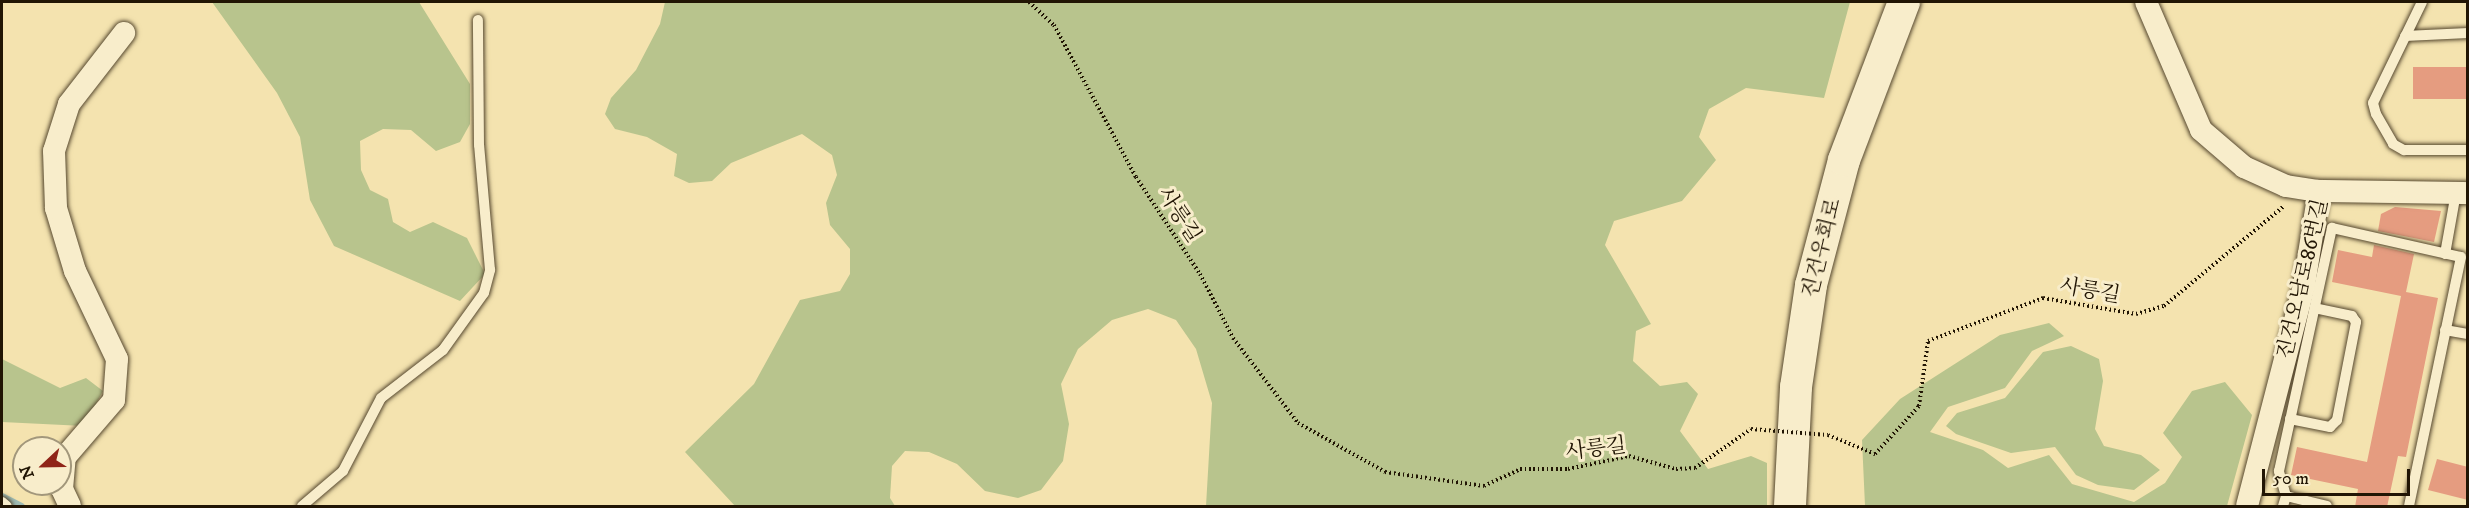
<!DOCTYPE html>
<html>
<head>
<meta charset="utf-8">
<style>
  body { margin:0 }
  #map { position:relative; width:2469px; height:508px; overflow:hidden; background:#f4e3af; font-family:"IM FELL DW Pica","Noto Serif KR",serif }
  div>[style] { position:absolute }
  .green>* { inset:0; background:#b8c48d }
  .stream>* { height:6px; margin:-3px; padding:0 3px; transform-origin:3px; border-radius:3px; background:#9fbcb5 }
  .building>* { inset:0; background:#e59c80 }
  .path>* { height:4px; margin-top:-2px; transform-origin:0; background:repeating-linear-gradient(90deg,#211504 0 1.5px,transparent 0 4.5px) }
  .roads { filter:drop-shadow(0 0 2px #56482f) drop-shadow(0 0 2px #56482f) }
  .lane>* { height:10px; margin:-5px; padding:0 5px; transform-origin:5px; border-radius:5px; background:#f8edcb }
  .street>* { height:22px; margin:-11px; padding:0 11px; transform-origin:11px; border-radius:11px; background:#f8edcb }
  .secondary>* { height:32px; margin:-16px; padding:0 16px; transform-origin:16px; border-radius:16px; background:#f8edcb }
  .path-bridge>* { height:4px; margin-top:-2px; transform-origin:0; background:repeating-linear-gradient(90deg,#211504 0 1.5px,transparent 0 4.5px) }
  span { translate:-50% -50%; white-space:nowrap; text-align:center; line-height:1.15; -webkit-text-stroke:6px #f8edcb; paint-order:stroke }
  .street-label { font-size:21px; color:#211504 }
  .frame { position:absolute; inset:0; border:3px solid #211504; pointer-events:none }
  .north { position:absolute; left:12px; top:436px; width:60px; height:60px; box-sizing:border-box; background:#f8edcb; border:2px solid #a2977b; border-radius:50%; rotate:248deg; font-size:16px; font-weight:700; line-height:24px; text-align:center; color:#211504 }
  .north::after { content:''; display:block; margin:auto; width:21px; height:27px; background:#8f2418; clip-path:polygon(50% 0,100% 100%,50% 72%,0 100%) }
  .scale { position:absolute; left:2262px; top:469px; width:148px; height:27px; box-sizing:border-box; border:3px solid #211504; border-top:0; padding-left:8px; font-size:18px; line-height:21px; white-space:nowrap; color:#211504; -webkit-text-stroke:4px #f8edcb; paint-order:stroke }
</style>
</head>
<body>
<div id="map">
  <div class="green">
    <div style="clip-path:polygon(212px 2px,419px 2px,470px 84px,470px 124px,460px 142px,436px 151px,411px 130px,383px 129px,360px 141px,361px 170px,370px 190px,388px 199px,393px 222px,410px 232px,433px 222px,467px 238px,485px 274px,460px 301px,334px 246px,310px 200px,300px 137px,277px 93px)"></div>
    <div style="clip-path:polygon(665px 2px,1850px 2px,1824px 98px,1746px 88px,1709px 109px,1699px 137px,1716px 160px,1682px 201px,1614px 221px,1605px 245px,1651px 324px,1636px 331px,1633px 361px,1660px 386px,1687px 382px,1698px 394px,1680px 431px,1708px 469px,1751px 456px,1767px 463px,1767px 506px,1206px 506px,1212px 403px,1196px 349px,1176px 320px,1148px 309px,1112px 320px,1078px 349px,1061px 384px,1069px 424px,1063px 461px,1041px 490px,1018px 498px,985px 491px,957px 464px,929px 452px,905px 451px,892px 466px,890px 498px,895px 506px,735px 506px,685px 452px,754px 384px,800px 300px,840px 291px,850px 274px,850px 249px,830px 225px,826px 203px,837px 175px,832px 155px,802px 134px,731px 163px,712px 181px,689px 183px,674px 176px,677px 154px,647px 137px,615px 129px,605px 114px,611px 98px,636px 70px,660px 24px)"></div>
    <div style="clip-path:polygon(2049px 323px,2064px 336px,2032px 351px,2005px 388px,1948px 407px,1930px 432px,1983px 450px,2008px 468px,2049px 455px,2072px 484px,2134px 502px,2165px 483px,2182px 457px,2163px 433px,2192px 391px,2225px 382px,2252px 415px,2227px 506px,1865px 506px,1862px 440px,1900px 399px,2000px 335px)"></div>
    <div style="clip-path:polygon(2071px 346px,2099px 359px,2103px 381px,2095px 429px,2104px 446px,2141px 455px,2160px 470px,2134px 490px,2098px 485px,2076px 475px,2055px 447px,2011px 453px,1956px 434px,1946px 426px,1957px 413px,2005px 398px,2043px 352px)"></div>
    <div style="clip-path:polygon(2px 359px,60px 388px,86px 378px,103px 391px,84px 426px,2px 422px)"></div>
  </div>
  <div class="stream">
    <div style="left:2px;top:496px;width:22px;rotate:27deg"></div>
  </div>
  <div class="building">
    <div style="clip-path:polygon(2413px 67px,2468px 67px,2468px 99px,2413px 99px)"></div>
    <div style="clip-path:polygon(2395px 207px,2441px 211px,2434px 242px,2378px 231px,2381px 214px)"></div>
    <div style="clip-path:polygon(2374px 245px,2414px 254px,2406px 292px,2438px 298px,2406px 457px,2398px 456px,2387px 507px,2355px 507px,2358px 489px,2291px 475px,2297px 447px,2367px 462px,2401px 296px,2332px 282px,2338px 250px,2372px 257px)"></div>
    <div style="clip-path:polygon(2437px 459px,2468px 467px,2468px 500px,2428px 490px)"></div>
  </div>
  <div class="path">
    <div style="left:1029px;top:2px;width:34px;rotate:43deg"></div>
    <div style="left:1054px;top:25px;width:173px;rotate:61.7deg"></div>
    <div style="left:1136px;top:177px;width:116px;rotate:56.6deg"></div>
    <div style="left:1200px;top:274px;width:72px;rotate:62.7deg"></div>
    <div style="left:1233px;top:338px;width:107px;rotate:52.6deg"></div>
    <div style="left:1298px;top:423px;width:100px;rotate:29.4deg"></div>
    <div style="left:1385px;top:472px;width:100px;rotate:8deg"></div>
    <div style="left:1484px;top:486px;width:40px;rotate:-25deg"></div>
    <div style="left:1520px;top:469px;width:48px"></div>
    <div style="left:1568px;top:469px;width:62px;rotate:-12deg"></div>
    <div style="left:1629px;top:456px;width:49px;rotate:15.5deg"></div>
    <div style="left:1676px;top:469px;width:19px;rotate:-3deg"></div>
    <div style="left:1695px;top:468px;width:68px;rotate:-34.9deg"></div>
    <div style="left:1828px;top:435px;width:51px;rotate:22deg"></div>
    <div style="left:1875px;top:454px;width:65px;rotate:-47.5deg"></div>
    <div style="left:1919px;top:406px;width:66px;rotate:-82.1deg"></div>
    <div style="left:1928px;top:341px;width:123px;rotate:-20.5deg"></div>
    <div style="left:2043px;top:298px;width:94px;rotate:9.8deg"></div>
    <div style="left:2136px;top:314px;width:29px;rotate:-16deg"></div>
    <div style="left:2164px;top:306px;width:156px;rotate:-39.8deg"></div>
  </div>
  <div class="roads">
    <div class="lane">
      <div style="left:2422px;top:2px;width:112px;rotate:115.9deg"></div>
      <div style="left:2373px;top:103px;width:11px;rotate:75deg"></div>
      <div style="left:2376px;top:114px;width:34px;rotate:60deg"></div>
      <div style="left:2393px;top:144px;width:13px;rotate:29deg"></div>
      <div style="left:2404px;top:150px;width:64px"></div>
      <div style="left:2405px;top:36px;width:63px;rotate:-2.7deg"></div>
      <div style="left:2445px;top:254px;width:62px;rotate:-79.8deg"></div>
      <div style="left:2445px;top:330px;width:23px;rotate:10deg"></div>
      <div style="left:2290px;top:419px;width:41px;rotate:11.3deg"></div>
      <div style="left:2330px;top:427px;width:10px;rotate:-45deg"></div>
      <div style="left:2337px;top:420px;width:100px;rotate:-79deg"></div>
      <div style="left:2356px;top:322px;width:7px;rotate:-124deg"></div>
      <div style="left:2352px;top:316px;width:38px;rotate:-168deg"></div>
      <div style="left:2286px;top:496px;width:42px;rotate:13.7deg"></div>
      <div style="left:2px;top:502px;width:6px;rotate:39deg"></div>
      <div style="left:302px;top:506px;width:54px;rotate:-40.5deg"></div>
      <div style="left:343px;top:471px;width:82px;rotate:-62.5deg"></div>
      <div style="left:381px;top:398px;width:78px;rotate:-37.7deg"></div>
      <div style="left:443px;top:350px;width:70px;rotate:-54.3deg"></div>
      <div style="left:484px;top:293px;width:24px;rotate:-75deg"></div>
      <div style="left:490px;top:270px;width:125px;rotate:-95deg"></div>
      <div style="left:479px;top:145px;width:125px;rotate:-90.5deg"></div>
      <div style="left:2283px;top:506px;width:10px;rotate:-73deg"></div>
      <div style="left:2286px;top:496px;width:26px;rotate:-106deg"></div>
      <div style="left:2279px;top:471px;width:249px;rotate:-77.7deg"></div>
      <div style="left:2332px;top:228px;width:132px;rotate:12.7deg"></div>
      <div style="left:2461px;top:257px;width:254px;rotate:101.8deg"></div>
    </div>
    <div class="street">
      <div style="left:2146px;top:2px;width:139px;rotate:66.7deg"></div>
      <div style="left:2201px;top:130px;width:57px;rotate:40.7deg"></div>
      <div style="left:2244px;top:167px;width:46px;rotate:24.3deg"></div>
      <div style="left:2286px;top:186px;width:33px;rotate:9deg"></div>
      <div style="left:70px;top:506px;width:19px;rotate:-115deg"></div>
      <div style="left:62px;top:489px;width:32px;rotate:-85deg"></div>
      <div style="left:65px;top:457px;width:75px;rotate:-49.3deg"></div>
      <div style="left:114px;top:400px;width:41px;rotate:-85.8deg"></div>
      <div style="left:117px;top:359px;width:98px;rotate:-115.5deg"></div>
      <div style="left:75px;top:271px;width:66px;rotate:-106.8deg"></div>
      <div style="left:56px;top:208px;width:57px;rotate:-92deg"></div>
      <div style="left:54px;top:151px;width:49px;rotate:-72.3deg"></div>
      <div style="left:69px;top:104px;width:90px;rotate:-52.2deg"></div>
      <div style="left:2247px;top:506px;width:228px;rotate:-75.5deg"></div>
      <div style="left:2304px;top:285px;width:95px;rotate:-80.9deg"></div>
      <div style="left:2319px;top:191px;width:149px;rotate:0.8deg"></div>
    </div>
    <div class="secondary">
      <div style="left:1790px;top:506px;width:119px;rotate:-87.1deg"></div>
      <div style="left:1796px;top:387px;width:103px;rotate:-81.6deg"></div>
      <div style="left:1811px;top:285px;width:129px;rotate:-75.2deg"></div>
      <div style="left:1844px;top:160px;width:169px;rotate:-69.2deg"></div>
    </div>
  </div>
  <div class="path-bridge">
    <div style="left:1751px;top:429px;width:77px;rotate:4.5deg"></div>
  </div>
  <div class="street-label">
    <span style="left:1179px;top:215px;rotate:57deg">사릉길</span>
    <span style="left:1822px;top:248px;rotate:-76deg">진건우회로</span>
    <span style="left:2303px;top:279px;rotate:-77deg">진건오남로86번길</span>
    <span style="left:2090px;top:291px;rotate:10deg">사릉길</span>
    <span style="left:1596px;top:449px;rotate:-7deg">사릉길</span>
  </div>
  <div class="frame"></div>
  <div class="north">N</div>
  <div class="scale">50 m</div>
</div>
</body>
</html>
